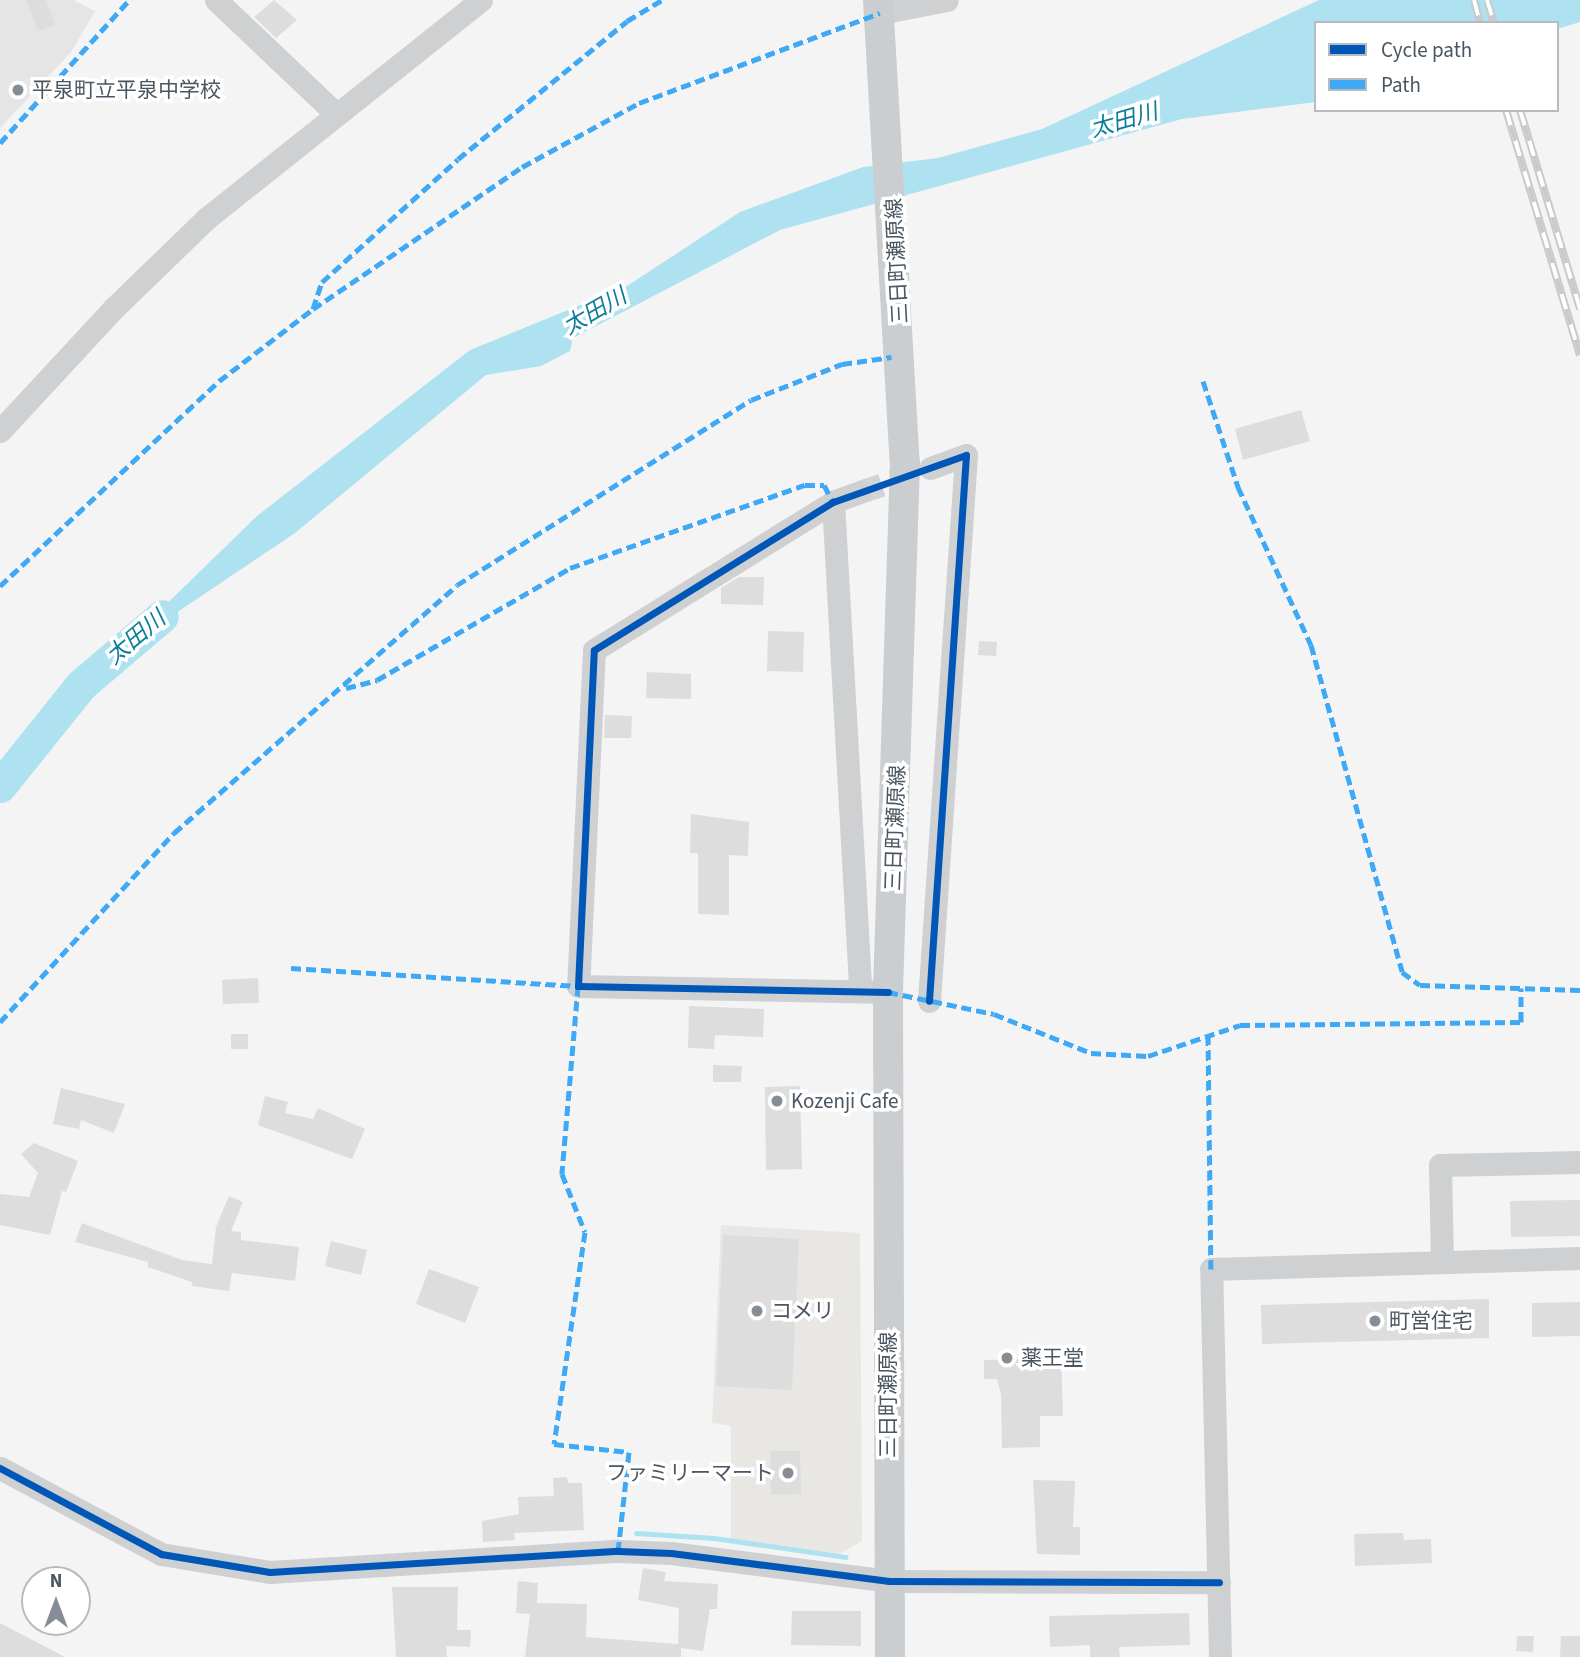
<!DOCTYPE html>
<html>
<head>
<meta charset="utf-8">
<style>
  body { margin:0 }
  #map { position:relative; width:1580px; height:1657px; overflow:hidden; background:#f4f4f4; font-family:"Source Sans 3","Noto Sans JP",sans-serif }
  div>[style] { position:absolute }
  .commercial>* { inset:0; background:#e8e7e3 }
  .education>* { inset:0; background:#e6e5e6 }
  .water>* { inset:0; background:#aee2f0 }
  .stream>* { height:5px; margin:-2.5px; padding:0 2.5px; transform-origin:2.5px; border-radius:2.5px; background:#aee2f0 }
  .river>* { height:33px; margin:-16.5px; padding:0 16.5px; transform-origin:16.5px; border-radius:16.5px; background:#aee2f0 }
  .building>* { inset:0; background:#ddddde }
  .minor-tunnel>* { height:23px; margin-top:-11.5px; transform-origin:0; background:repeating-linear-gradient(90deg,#d2d4d7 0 23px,transparent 0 34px) }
  .minor>* { height:23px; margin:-11.5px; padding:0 11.5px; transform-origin:11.5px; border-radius:11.5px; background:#ced0d2 }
  .major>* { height:30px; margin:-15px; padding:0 15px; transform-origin:15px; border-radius:15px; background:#caced1 }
  .rail>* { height:8px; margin-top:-4px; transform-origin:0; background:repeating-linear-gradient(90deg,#fff 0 16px,#c9cacc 0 32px); box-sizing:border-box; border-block:2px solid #c9cacc }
  .quiet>* { height:5px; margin-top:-2.5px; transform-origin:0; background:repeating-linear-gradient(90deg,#3fa9f5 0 10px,transparent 0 15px) }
  .cycleway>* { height:7px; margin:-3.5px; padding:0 3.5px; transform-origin:3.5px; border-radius:3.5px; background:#0057b8 }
  .dots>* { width:19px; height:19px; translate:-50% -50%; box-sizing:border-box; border:4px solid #fff; border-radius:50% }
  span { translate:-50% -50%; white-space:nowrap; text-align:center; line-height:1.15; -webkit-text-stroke:7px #fff; paint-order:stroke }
  .poi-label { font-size:21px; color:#4a5661 }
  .left { translate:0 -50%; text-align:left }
  .right { translate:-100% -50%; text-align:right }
  .street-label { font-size:21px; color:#4a5661 }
  .water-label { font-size:23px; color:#0c7c9b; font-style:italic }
  .legend { position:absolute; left:1314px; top:21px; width:245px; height:91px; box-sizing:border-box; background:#fff; border:2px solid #b7bbc0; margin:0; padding:9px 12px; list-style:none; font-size:21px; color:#4a5661 }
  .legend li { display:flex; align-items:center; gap:14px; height:35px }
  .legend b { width:35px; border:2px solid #b7bbc0 }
  .north { position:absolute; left:21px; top:1566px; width:70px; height:70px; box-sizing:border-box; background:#fff; border:2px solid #b7bbc0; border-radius:50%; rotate:0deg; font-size:19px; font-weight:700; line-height:28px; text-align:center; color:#4a5661 }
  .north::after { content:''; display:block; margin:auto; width:24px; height:32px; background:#868d94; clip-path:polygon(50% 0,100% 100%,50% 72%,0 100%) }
</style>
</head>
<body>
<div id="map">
  <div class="commercial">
    <div style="clip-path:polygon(721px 1225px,860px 1233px,862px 1541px,840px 1554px,731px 1539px,731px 1426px,712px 1423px)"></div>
  </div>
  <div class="education">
    <div style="clip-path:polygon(0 0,73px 0,95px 11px,71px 52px,0 128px)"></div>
  </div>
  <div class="water">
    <div style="clip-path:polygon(1319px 0,1580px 0,1580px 22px,1557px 29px,1557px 23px,1316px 23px,1316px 102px,1182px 119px,780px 230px,573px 338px,570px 351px,541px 366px,486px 375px,295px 533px,115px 654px,257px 516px,470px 350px,627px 286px,740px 212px,863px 167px,938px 158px,1042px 129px)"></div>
  </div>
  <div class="stream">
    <div style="left:636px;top:1533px;width:78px;rotate:3.7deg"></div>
    <div style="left:714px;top:1538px;width:133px;rotate:8.2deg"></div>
  </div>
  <div class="river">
    <div style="left:0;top:786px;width:129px;rotate:-51.3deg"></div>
    <div style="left:81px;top:685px;width:106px;rotate:-40.4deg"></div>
  </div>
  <div class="building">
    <div style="clip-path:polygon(26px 0,46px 0,55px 25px,38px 31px)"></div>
    <div style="clip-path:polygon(274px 0,297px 20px,276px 38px,254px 17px)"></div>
    <div style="clip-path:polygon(1301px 410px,1310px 441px,1243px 460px,1235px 429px)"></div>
    <div style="clip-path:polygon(739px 577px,764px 577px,763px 605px,721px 604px,721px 588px)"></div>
    <div style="clip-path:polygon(768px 631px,804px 632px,803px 672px,767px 671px)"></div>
    <div style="clip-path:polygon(979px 641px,997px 642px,996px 656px,978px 655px)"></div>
    <div style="clip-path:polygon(647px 672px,691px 674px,691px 699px,646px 698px)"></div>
    <div style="clip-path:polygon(605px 715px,632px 716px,631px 738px,604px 738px)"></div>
    <div style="clip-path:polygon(691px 814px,749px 822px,748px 856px,729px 855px,729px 915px,698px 914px,698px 853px,690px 853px)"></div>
    <div style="clip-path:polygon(258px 978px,259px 1003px,223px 1004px,222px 980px)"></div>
    <div style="clip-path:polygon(689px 1006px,764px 1009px,763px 1037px,715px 1035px,714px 1049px,688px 1048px)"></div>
    <div style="clip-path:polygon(231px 1034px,248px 1034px,248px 1049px,231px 1049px)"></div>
    <div style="clip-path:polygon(713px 1065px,742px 1066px,741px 1082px,713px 1082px)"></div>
    <div style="clip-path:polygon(800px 1086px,802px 1169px,766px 1170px,765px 1087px)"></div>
    <div style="clip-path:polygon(61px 1088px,125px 1104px,114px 1133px,81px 1120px,79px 1129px,53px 1124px)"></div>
    <div style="clip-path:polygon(265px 1096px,288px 1102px,285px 1113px,313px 1119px,318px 1108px,365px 1129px,352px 1159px,258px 1125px)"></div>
    <div style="clip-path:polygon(34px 1143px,78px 1161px,66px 1192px,62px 1191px,50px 1235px,0 1225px,0 1194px,29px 1197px,38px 1173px,21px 1154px)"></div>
    <div style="clip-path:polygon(229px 1196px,243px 1202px,231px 1231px,241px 1232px,241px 1240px,299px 1247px,295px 1281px,232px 1273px,229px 1291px,192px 1286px,192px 1282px,148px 1267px,148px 1262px,75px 1242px,82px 1223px,182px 1260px,212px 1264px,216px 1227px)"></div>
    <div style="clip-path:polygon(1580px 1200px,1580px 1236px,1511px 1237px,1510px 1201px)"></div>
    <div style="clip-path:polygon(723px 1235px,799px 1239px,792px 1390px,716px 1386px)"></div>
    <div style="clip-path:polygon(331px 1241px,367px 1250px,361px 1275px,325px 1266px)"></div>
    <div style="clip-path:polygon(429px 1269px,479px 1287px,465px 1323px,416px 1304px)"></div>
    <div style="clip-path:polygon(1489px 1299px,1489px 1338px,1262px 1344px,1261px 1305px)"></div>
    <div style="clip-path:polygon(1580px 1302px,1580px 1336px,1532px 1337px,1532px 1303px)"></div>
    <div style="clip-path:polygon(1039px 1351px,1061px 1351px,1063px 1416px,1040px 1416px,1040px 1447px,1002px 1448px,1001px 1395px,997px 1379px,984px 1379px,984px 1360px,1039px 1359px)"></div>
    <div style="clip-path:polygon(770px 1451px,800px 1451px,801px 1494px,771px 1495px)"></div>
    <div style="clip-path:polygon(567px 1477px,568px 1483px,582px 1483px,584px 1530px,514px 1533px,515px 1540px,483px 1542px,482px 1521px,519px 1514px,518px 1497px,554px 1496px,553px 1478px)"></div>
    <div style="clip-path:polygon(1033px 1480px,1075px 1481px,1073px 1527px,1080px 1527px,1080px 1555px,1037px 1554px)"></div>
    <div style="clip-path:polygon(1403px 1533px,1404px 1540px,1431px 1539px,1432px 1563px,1355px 1566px,1354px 1534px)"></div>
    <div style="clip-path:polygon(643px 1568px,666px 1572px,664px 1581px,718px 1584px,717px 1609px,710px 1609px,703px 1651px,681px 1648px,681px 1657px,525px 1657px,530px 1614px,516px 1613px,518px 1581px,538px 1583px,537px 1603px,587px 1604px,586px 1637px,678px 1644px,679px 1608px,638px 1600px)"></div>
    <div style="clip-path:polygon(392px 1587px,458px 1587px,457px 1630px,471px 1630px,470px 1647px,446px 1646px,447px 1657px,396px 1657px)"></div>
    <div style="clip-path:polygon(792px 1611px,861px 1611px,861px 1646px,791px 1645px)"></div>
    <div style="clip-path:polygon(1189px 1613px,1190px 1645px,1119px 1647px,1120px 1657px,1090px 1657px,1090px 1645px,1050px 1647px,1049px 1616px)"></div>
    <div style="clip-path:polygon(0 1623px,65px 1657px,0 1657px)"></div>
    <div style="clip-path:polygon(1517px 1636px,1534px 1636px,1533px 1652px,1516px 1651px)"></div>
    <div style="clip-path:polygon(1561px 1636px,1580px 1636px,1580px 1657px,1560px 1657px)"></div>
  </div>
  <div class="minor-tunnel">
    <div style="left:860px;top:492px;width:60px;rotate:-18.4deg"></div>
  </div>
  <div class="minor">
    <div style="left:216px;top:0;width:166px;rotate:43.5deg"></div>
    <div style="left:880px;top:13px;width:68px;rotate:-11deg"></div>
    <div style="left:0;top:431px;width:168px;rotate:-47.2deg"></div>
    <div style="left:114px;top:308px;width:129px;rotate:-44.1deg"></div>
    <div style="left:207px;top:218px;width:350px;rotate:-38.5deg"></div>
    <div style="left:860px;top:492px;width:29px;rotate:160deg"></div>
    <div style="left:833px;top:502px;width:281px;rotate:148.2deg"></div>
    <div style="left:594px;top:650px;width:336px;rotate:92.7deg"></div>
    <div style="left:578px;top:986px;width:310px;rotate:1.1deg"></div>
    <div style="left:833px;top:502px;width:487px;rotate:86.8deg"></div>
    <div style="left:929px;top:1001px;width:547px;rotate:-86.12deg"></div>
    <div style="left:966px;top:455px;width:38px;rotate:160deg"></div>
    <div style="left:1442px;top:1262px;width:97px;rotate:-91.2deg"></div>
    <div style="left:1440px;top:1165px;width:140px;rotate:-1.2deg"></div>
    <div style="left:0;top:1468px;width:183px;rotate:28.1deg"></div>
    <div style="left:161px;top:1554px;width:110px;rotate:9.4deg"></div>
    <div style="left:270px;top:1572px;width:349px;rotate:-3.5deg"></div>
    <div style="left:618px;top:1551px;width:53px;rotate:2.2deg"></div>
    <div style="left:671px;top:1553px;width:220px;rotate:7.3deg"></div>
    <div style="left:889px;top:1581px;width:330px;rotate:0.2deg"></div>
    <div style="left:1220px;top:1657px;width:388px;rotate:-91.3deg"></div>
    <div style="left:1211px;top:1269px;width:369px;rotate:-1.7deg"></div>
  </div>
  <div class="major">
    <div style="left:878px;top:0;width:463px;rotate:86.7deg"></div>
    <div style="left:905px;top:462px;width:530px;rotate:91.84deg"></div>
    <div style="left:888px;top:992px;width:665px;rotate:89.83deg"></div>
  </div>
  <div class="rail">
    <div style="left:1474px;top:0;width:24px;rotate:75deg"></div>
    <div style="left:1487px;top:0;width:24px;rotate:73deg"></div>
    <div style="left:1506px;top:110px;width:256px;rotate:73.2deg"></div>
    <div style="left:1520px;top:110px;width:208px;rotate:73.2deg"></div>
  </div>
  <div class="quiet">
    <div style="left:0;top:143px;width:193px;rotate:-47.9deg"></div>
    <div style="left:313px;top:309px;width:28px;rotate:-72deg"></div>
    <div style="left:322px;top:282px;width:183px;rotate:-42.1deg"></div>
    <div style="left:458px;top:159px;width:218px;rotate:-39.2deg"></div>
    <div style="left:627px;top:21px;width:41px;rotate:-31deg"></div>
    <div style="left:1203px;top:381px;width:112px;rotate:71.7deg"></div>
    <div style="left:1238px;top:487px;width:174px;rotate:65.2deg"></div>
    <div style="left:1311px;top:645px;width:339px;rotate:74.4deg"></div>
    <div style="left:1402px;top:972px;width:22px;rotate:36deg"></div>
    <div style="left:1420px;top:985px;width:160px;rotate:1.8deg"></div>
    <div style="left:0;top:586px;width:300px;rotate:-43.1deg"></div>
    <div style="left:219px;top:381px;width:118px;rotate:-37.5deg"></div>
    <div style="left:313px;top:309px;width:253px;rotate:-34.2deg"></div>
    <div style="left:522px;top:167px;width:133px;rotate:-28.7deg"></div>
    <div style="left:639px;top:103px;width:257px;rotate:-20.5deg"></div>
    <div style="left:346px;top:688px;width:32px;rotate:-14deg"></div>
    <div style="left:377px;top:680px;width:223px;rotate:-30.1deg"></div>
    <div style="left:570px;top:568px;width:249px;rotate:-19.5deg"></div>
    <div style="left:805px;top:485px;width:19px"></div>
    <div style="left:824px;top:485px;width:19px;rotate:62deg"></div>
    <div style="left:291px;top:968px;width:288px;rotate:3.6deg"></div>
    <div style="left:578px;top:986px;width:189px;rotate:94.9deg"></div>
    <div style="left:562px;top:1174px;width:62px;rotate:68.4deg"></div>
    <div style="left:585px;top:1232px;width:214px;rotate:98.3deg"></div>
    <div style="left:554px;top:1444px;width:75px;rotate:6.1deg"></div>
    <div style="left:629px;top:1452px;width:100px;rotate:96.3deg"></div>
    <div style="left:888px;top:992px;width:108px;rotate:11.7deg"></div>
    <div style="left:994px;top:1014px;width:105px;rotate:21.9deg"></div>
    <div style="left:1091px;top:1053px;width:57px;rotate:3deg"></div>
    <div style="left:1148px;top:1056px;width:97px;rotate:-18.6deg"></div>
    <div style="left:1240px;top:1025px;width:281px;rotate:-0.6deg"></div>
    <div style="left:1521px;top:1022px;width:34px;rotate:-90deg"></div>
    <div style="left:0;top:1022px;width:257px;rotate:-47.4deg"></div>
    <div style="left:174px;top:833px;width:376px;rotate:-41.2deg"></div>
    <div style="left:457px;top:585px;width:347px;rotate:-32.2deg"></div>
    <div style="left:751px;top:400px;width:98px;rotate:-21.6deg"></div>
    <div style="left:842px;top:364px;width:50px;rotate:-8deg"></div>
    <div style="left:1208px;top:1035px;width:234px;rotate:89.3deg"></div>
  </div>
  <div class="cycleway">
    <div style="left:888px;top:992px;width:310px;rotate:-178.9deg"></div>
    <div style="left:578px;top:986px;width:336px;rotate:-87.3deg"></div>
    <div style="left:594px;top:650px;width:281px;rotate:-31.8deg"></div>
    <div style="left:833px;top:502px;width:141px;rotate:-19.5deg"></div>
    <div style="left:966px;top:455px;width:547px;rotate:93.88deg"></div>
    <div style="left:0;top:1468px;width:183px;rotate:28.1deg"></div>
    <div style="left:161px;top:1554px;width:110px;rotate:9.4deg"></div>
    <div style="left:270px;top:1572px;width:349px;rotate:-3.5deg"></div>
    <div style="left:618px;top:1551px;width:53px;rotate:2.2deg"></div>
    <div style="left:671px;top:1553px;width:220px;rotate:7.3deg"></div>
    <div style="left:889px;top:1581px;width:330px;rotate:0.2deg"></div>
  </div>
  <div class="dots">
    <div style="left:18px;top:90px;background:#868d94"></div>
    <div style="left:777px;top:1101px;background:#868d94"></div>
    <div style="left:757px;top:1311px;background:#868d94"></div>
    <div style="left:1375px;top:1321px;background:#868d94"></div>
    <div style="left:1007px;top:1358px;background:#868d94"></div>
    <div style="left:788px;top:1473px;background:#868d94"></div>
  </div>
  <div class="poi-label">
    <span class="left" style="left:32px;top:90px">平泉町立平泉中学校</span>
    <span class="left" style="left:791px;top:1101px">Kozenji Cafe</span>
    <span class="left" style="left:771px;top:1311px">コメリ</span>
    <span class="left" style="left:1389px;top:1321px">町営住宅</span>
    <span class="left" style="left:1021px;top:1358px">薬王堂</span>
    <span class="right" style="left:774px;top:1473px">ファミリーマート</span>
  </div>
  <div class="street-label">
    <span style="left:897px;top:261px;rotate:-93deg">三日町瀬原線</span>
    <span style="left:895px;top:828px;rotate:-88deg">三日町瀬原線</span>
    <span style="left:888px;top:1395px;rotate:-90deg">三日町瀬原線</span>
  </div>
  <div class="water-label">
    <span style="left:1124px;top:121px;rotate:-16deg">太田川</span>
    <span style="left:595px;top:312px;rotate:-30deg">太田川</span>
    <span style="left:136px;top:638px;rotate:-40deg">太田川</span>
  </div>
  <ul class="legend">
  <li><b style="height:9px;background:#0057b8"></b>Cycle path</li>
  <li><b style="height:9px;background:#3fa9f5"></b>Path</li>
  </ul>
  <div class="north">N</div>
</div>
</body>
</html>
